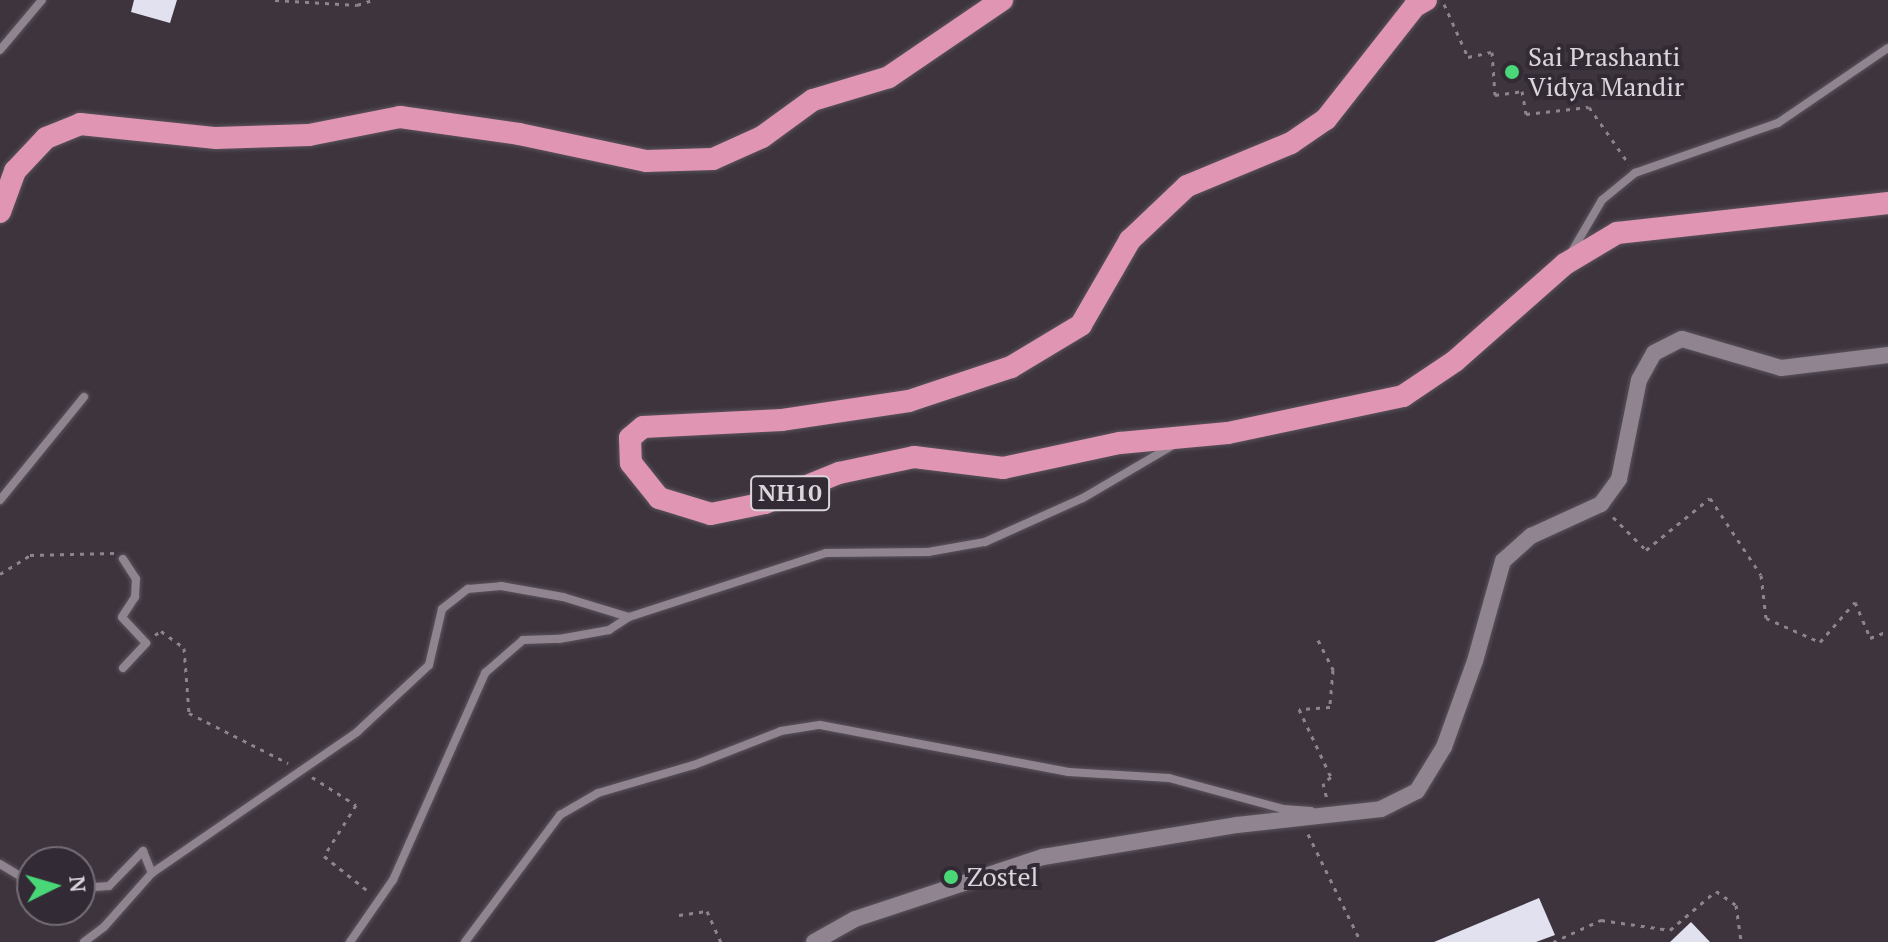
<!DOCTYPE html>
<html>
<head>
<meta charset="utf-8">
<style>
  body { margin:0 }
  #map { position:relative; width:1888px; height:942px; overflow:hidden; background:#3d343e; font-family:"PT Serif",serif }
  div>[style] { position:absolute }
  .building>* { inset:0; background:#e1e1f0 }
  .path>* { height:3px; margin-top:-1.5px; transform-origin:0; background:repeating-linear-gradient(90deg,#8d858d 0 4px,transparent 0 10px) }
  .roads { filter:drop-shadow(0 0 2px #5b535c) drop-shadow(0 0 2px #5b535c) }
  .minor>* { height:8px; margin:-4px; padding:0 4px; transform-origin:4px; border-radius:4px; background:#8f8490 }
  .secondary>* { height:16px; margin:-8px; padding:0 8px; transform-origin:8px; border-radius:8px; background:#8f8490 }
  .trunk>* { height:22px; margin:-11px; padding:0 11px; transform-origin:11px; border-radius:11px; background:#e096b2 }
  .dots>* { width:22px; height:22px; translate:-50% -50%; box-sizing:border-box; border:4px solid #322a34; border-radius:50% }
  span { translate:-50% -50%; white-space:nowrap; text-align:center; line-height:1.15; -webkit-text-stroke:8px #322a34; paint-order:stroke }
  .shield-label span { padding:2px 6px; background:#322a34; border:2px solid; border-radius:6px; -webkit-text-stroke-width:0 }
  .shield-label { font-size:24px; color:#dbd5db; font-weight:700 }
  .poi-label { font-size:26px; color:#dbd5db }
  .left { translate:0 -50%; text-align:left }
  .north { position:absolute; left:16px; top:846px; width:80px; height:80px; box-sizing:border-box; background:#322a34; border:2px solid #766e77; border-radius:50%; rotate:85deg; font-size:22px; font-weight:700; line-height:32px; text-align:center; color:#dbd5db }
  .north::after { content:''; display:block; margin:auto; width:28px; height:36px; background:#49d778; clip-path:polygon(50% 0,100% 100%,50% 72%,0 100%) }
</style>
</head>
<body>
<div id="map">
  <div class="building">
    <div style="clip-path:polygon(134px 0,177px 0,170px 23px,131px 12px)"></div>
    <div style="clip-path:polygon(1539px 898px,1555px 935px,1536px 942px,1434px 942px)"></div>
    <div style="clip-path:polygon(1691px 922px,1710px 942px,1670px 942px)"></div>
  </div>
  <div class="path">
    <div style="left:275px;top:0;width:82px;rotate:3.5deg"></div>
    <div style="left:357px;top:5px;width:16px;rotate:-18deg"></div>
    <div style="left:1444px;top:4px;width:58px;rotate:65.6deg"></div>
    <div style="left:1468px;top:57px;width:25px;rotate:-12deg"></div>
    <div style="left:1492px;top:52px;width:43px;rotate:86deg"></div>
    <div style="left:1495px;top:95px;width:27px;rotate:-8deg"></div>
    <div style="left:1522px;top:91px;width:23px;rotate:80deg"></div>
    <div style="left:1526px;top:114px;width:63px;rotate:-6.3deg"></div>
    <div style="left:1589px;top:107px;width:70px;rotate:54.9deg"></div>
    <div style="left:1613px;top:517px;width:47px;rotate:45deg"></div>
    <div style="left:1646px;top:550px;width:82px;rotate:-39.1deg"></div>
    <div style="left:1710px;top:498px;width:92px;rotate:56.5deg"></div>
    <div style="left:1761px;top:575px;width:43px;rotate:83.4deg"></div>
    <div style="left:1766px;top:618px;width:59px;rotate:24deg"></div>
    <div style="left:1820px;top:642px;width:53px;rotate:-48.8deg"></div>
    <div style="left:1855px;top:602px;width:39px;rotate:67deg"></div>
    <div style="left:1870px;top:638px;width:19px;rotate:-21deg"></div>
    <div style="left:0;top:574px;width:36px;rotate:-32deg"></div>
    <div style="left:30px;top:555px;width:84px;rotate:-1.4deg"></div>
    <div style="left:155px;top:635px;width:7px;rotate:-34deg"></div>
    <div style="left:161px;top:631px;width:29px;rotate:36deg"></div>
    <div style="left:184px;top:648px;width:65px;rotate:85.6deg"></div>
    <div style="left:189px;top:713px;width:111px;rotate:26.8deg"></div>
    <div style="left:1318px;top:640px;width:34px;rotate:63deg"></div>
    <div style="left:1333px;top:670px;width:37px;rotate:95deg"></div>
    <div style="left:1330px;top:707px;width:31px;rotate:176deg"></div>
    <div style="left:1299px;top:709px;width:75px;rotate:64.8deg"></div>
    <div style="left:1331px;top:777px;width:10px;rotate:143deg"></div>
    <div style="left:1323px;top:783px;width:16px;rotate:76deg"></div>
    <div style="left:312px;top:777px;width:52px;rotate:32.5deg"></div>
    <div style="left:356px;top:805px;width:60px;rotate:122.1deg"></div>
    <div style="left:324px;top:856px;width:56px;rotate:38.5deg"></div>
    <div style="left:1308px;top:834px;width:120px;rotate:63.9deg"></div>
    <div style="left:679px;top:915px;width:28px;rotate:-8deg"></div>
    <div style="left:707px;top:911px;width:34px;rotate:66deg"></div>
    <div style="left:1553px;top:942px;width:53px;rotate:-24.6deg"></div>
    <div style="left:1601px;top:920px;width:70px;rotate:8.2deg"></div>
    <div style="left:1670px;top:930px;width:60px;rotate:-40.3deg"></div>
    <div style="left:1716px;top:891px;width:24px;rotate:35deg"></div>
    <div style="left:1736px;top:905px;width:37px;rotate:82deg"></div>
  </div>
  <div class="roads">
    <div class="minor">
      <div style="left:0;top:50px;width:65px;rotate:-50deg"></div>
      <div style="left:1571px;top:253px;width:61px;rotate:-59.7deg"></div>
      <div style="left:1602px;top:200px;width:43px;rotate:-39.3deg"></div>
      <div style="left:1635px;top:173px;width:151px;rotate:-19.3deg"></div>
      <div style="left:1778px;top:123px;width:133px;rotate:-34.3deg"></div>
      <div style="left:0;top:500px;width:133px;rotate:-50.8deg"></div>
      <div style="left:123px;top:668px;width:34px;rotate:-47deg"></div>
      <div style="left:146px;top:643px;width:35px;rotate:-133deg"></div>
      <div style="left:122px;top:617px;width:24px;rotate:-57deg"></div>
      <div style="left:135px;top:597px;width:18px;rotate:-87deg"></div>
      <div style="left:136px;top:579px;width:24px;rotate:-123deg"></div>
      <div style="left:0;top:864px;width:37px;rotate:31deg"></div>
      <div style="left:80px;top:888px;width:29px;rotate:-4deg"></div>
      <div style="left:109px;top:886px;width:49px;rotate:-45.8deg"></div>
      <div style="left:143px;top:851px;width:24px;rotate:68deg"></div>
      <div style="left:84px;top:942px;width:25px;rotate:-37deg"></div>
      <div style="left:104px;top:927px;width:72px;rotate:-48.4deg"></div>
      <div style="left:152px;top:873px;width:249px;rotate:-34.5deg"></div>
      <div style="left:357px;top:732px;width:98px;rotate:-42.9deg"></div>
      <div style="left:429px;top:665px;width:57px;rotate:-76.9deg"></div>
      <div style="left:442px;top:609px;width:33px;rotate:-38deg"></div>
      <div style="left:468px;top:589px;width:33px;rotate:-5deg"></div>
      <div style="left:501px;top:586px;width:63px;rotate:10.1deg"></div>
      <div style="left:563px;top:597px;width:69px;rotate:16.9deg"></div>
      <div style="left:350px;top:942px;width:75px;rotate:-55.3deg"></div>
      <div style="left:393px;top:880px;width:227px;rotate:-66deg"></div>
      <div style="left:485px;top:673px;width:50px;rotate:-41deg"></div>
      <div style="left:523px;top:640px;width:36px;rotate:-2deg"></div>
      <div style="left:559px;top:639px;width:51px;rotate:-10.2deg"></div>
      <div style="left:609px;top:630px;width:24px;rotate:-33deg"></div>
      <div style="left:629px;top:617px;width:207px;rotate:-18deg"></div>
      <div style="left:826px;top:553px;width:102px;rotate:-0.6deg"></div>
      <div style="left:928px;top:552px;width:58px;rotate:-10deg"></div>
      <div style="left:985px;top:542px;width:107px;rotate:-24.2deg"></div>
      <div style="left:1083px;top:498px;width:107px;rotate:-30.4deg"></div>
      <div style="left:465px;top:942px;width:159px;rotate:-53.2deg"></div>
      <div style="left:560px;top:815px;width:44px;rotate:-30.1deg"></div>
      <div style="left:598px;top:793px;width:100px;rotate:-16.3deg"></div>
      <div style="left:694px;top:765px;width:93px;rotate:-21.3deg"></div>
      <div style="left:781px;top:731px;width:39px;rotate:-9deg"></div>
      <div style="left:820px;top:725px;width:253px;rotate:10.7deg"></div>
      <div style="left:1069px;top:772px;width:100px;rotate:3.4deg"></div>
      <div style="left:1169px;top:778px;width:118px;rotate:15.2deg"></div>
      <div style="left:1283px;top:809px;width:28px;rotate:4deg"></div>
    </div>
    <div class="secondary">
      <div style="left:814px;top:942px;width:47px;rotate:-29.3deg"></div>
      <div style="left:855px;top:919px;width:198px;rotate:-18.3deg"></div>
      <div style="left:1043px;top:857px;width:197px;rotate:-9.4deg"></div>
      <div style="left:1237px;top:825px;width:145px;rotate:-6.3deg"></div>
      <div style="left:1381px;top:809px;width:40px;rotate:-26.6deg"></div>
      <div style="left:1417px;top:791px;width:52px;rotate:-58.5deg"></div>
      <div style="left:1444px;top:747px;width:91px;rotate:-70.2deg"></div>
      <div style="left:1475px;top:661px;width:104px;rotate:-74.4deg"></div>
      <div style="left:1503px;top:561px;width:38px;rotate:-42deg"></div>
      <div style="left:1531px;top:536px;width:77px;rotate:-24.6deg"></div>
      <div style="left:1601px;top:504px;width:31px;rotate:-54deg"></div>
      <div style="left:1619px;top:479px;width:101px;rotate:-78.6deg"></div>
      <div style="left:1639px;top:380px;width:31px;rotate:-61deg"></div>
      <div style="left:1654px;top:353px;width:31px;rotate:-27deg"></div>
      <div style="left:1682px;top:339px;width:103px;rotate:16.3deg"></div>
      <div style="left:1781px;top:368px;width:108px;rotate:-6.9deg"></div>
    </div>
    <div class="trunk">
      <div style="left:1426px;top:0;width:13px;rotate:151deg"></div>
      <div style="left:1415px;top:6px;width:144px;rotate:128.2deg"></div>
      <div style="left:1326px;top:119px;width:42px;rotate:145.6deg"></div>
      <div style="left:1291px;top:143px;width:113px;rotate:157.5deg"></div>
      <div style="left:1187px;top:186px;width:79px;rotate:136.5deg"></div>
      <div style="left:1130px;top:240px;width:98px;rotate:120deg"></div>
      <div style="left:1081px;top:325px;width:82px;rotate:149deg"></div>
      <div style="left:1011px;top:367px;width:108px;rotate:161.6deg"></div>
      <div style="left:909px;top:401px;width:128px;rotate:171.5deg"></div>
      <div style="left:782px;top:420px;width:139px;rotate:177.1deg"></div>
      <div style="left:643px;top:427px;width:17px;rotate:140deg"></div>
      <div style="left:630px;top:438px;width:25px;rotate:88deg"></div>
      <div style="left:631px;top:463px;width:45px;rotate:51.3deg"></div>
      <div style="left:659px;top:498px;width:54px;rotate:17.1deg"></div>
      <div style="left:711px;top:514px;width:55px;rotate:-11.5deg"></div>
      <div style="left:765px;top:503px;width:80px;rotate:-22.1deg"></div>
      <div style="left:839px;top:473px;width:77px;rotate:-12deg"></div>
      <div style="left:914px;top:457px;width:90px;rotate:7deg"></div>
      <div style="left:1003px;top:468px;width:120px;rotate:-12.1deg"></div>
      <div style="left:1120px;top:443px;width:108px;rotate:-5.3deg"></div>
      <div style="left:1228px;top:433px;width:179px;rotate:-11.9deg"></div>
      <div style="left:1403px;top:396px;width:63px;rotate:-33.9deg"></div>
      <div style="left:1455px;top:361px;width:147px;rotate:-41.4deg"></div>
      <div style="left:1565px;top:264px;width:61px;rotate:-30.8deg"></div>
      <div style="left:1617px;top:233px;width:273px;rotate:-6.3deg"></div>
      <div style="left:0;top:212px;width:44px;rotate:-69.9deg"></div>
      <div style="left:15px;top:171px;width:45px;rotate:-46.8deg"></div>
      <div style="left:46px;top:138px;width:37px;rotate:-22deg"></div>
      <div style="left:80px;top:124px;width:137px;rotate:5.9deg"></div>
      <div style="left:216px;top:138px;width:93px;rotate:-1.8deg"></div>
      <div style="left:309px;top:135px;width:93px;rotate:-11.2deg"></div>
      <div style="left:400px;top:117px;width:120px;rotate:8.1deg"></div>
      <div style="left:519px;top:134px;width:130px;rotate:12deg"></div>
      <div style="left:646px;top:161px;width:67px;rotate:-1.7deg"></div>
      <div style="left:713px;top:159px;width:54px;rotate:-24.2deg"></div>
      <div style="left:762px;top:137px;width:63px;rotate:-36deg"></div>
      <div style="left:813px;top:100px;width:79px;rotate:-16.8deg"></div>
      <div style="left:889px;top:77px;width:137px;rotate:-34.3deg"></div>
    </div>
  </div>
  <div class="dots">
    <div style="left:1512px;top:72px;background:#49d778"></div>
    <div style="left:951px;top:877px;background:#49d778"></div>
  </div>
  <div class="shield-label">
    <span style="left:790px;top:493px">NH10</span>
  </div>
  <div class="poi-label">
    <span class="left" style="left:1528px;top:72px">Sai Prashanti<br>Vidya Mandir</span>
    <span class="left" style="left:967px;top:877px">Zostel</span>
  </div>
  <div class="north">N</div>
</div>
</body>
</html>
